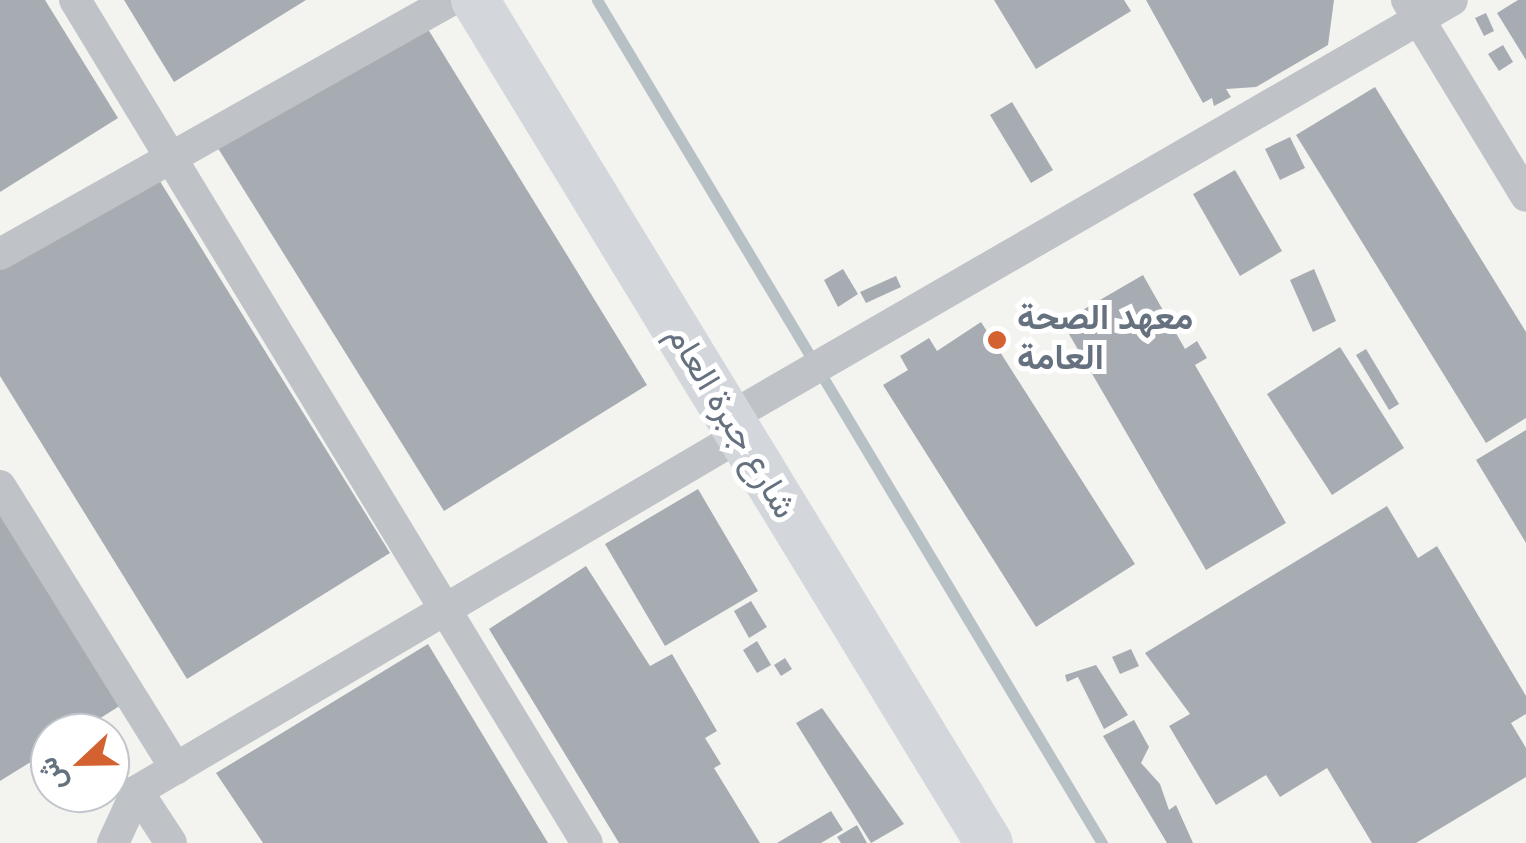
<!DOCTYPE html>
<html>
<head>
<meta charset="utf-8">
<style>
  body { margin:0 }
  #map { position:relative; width:1526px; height:843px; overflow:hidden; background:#f3f4f0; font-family:Overpass,Vazirmatn,sans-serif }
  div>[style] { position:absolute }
  .stream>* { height:11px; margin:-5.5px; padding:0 5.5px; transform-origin:5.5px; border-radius:5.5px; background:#b7c1c5 }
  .building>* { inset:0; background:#a6acb2 }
  .minor>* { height:32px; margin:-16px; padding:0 16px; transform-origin:16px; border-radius:16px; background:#bfc2c6 }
  .secondary>* { height:48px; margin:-24px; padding:0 24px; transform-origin:24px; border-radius:24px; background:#d3d7db }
  .dots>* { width:28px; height:28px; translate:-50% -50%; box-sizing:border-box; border:5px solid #fff; border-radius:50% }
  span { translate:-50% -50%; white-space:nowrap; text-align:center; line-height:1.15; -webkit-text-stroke:10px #fff; paint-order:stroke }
  .poi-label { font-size:35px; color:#65717f; font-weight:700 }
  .left { translate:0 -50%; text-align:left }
  .street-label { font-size:35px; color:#65717f }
  .north { position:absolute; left:30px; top:713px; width:100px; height:100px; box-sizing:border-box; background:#fff; border:2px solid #c1c6cc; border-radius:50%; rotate:248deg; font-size:28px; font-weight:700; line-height:40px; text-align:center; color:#65717f }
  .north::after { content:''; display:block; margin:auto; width:35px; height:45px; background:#d46230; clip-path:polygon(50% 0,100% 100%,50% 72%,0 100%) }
</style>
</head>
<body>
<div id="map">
  <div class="stream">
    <div style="left:597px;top:0;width:983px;rotate:59.08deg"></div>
  </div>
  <div class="building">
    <div style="clip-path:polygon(0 0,45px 0,118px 118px,0 192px)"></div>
    <div style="clip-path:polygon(124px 0,306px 0,174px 82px)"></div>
    <div style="clip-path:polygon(994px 0,1124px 0,1131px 11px,1036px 69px)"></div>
    <div style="clip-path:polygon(1146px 0,1334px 0,1328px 45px,1256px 87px,1226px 89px,1231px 97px,1214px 106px,1212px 98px,1203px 103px)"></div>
    <div style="clip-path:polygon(1518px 0,1526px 0,1526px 60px,1497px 13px)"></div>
    <div style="clip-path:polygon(1486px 13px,1494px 31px,1484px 36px,1475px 18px)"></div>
    <div style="clip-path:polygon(423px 21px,647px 385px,444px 511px,216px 145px)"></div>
    <div style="clip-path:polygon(1503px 45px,1513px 62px,1499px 71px,1488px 54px)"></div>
    <div style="clip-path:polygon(1375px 87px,1526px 332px,1526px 418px,1486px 443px,1296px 135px)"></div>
    <div style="clip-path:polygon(1012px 102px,1053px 170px,1031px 183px,990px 115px)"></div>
    <div style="clip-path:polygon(1290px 137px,1305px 168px,1280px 180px,1265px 149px)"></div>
    <div style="clip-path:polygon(153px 170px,390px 553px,187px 679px,0 376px,0 264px)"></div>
    <div style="clip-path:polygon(1235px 170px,1282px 251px,1240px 276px,1193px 194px)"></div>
    <div style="clip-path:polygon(843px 269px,858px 294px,838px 307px,824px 280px)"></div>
    <div style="clip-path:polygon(1314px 269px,1336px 321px,1313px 332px,1290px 280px)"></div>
    <div style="clip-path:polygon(1143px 275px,1185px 349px,1197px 341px,1207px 358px,1195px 365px,1286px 523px,1206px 570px,1062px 322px)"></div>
    <div style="clip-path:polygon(896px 276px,901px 287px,866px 303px,860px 292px)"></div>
    <div style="clip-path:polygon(981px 322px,1135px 564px,1036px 627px,883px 385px,908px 370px,900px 356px,929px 338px,937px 351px)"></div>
    <div style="clip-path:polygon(1340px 347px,1404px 448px,1332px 495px,1267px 394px)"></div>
    <div style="clip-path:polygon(1366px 349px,1399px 404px,1389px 410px,1356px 355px)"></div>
    <div style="clip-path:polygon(1526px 430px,1526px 543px,1476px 460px)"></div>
    <div style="clip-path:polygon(698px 489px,758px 591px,665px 646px,605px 544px)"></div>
    <div style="clip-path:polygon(1387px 506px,1418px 558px,1437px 546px,1526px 696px,1526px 714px,1511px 723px,1526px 748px,1526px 777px,1416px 843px,1372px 843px,1327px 768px,1280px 797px,1266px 775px,1216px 805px,1169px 726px,1190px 714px,1145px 653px)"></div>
    <div style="clip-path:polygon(0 510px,121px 705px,77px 733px,50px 733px,50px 750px,0 781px)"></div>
    <div style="clip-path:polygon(586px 566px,650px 666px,672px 654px,717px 731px,705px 738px,721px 764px,714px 768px,760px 843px,619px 843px,489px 629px)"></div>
    <div style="clip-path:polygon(751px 601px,767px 627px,749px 638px,734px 611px)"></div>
    <div style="clip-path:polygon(757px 641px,771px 665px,757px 673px,743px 650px)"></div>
    <div style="clip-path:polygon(428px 644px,548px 843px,263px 843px,216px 773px)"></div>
    <div style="clip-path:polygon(1131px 649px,1139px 666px,1120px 674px,1112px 657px)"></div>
    <div style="clip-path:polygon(785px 658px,792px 669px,781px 676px,774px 665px)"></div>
    <div style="clip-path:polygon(1096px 665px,1128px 715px,1104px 729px,1078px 677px,1067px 682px,1065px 675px)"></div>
    <div style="clip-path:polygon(822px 708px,904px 824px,871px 843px,796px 723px)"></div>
    <div style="clip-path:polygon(1134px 720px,1149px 747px,1141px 763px,1160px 784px,1169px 810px,1176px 805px,1193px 843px,1167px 843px,1103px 736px)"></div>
    <div style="clip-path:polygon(831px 811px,843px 830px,821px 843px,777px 843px)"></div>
    <div style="clip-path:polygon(857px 825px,867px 843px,841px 843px,837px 837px)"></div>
  </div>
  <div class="minor">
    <div style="left:75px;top:0;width:986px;rotate:58.73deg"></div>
    <div style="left:1407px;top:0;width:229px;rotate:58.7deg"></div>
    <div style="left:0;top:254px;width:518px;rotate:-29.39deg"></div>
    <div style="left:727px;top:419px;width:837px;rotate:-30.02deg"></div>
    <div style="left:0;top:486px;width:333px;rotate:58.1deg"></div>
    <div style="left:137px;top:791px;width:62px;rotate:56.8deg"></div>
    <div style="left:113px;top:843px;width:57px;rotate:-65.2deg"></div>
    <div style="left:137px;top:791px;width:698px;rotate:-30.5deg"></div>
  </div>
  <div class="secondary">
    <div style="left:475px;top:0;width:987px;rotate:58.63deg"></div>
  </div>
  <div class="dots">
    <div style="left:997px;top:340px;background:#d46230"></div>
  </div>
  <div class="poi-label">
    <span class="left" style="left:1017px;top:340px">معهد الصحة<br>العامة</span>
  </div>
  <div class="street-label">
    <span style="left:730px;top:423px;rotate:59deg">شارع جبرة العام</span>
  </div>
  <div class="north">ش</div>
</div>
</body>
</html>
